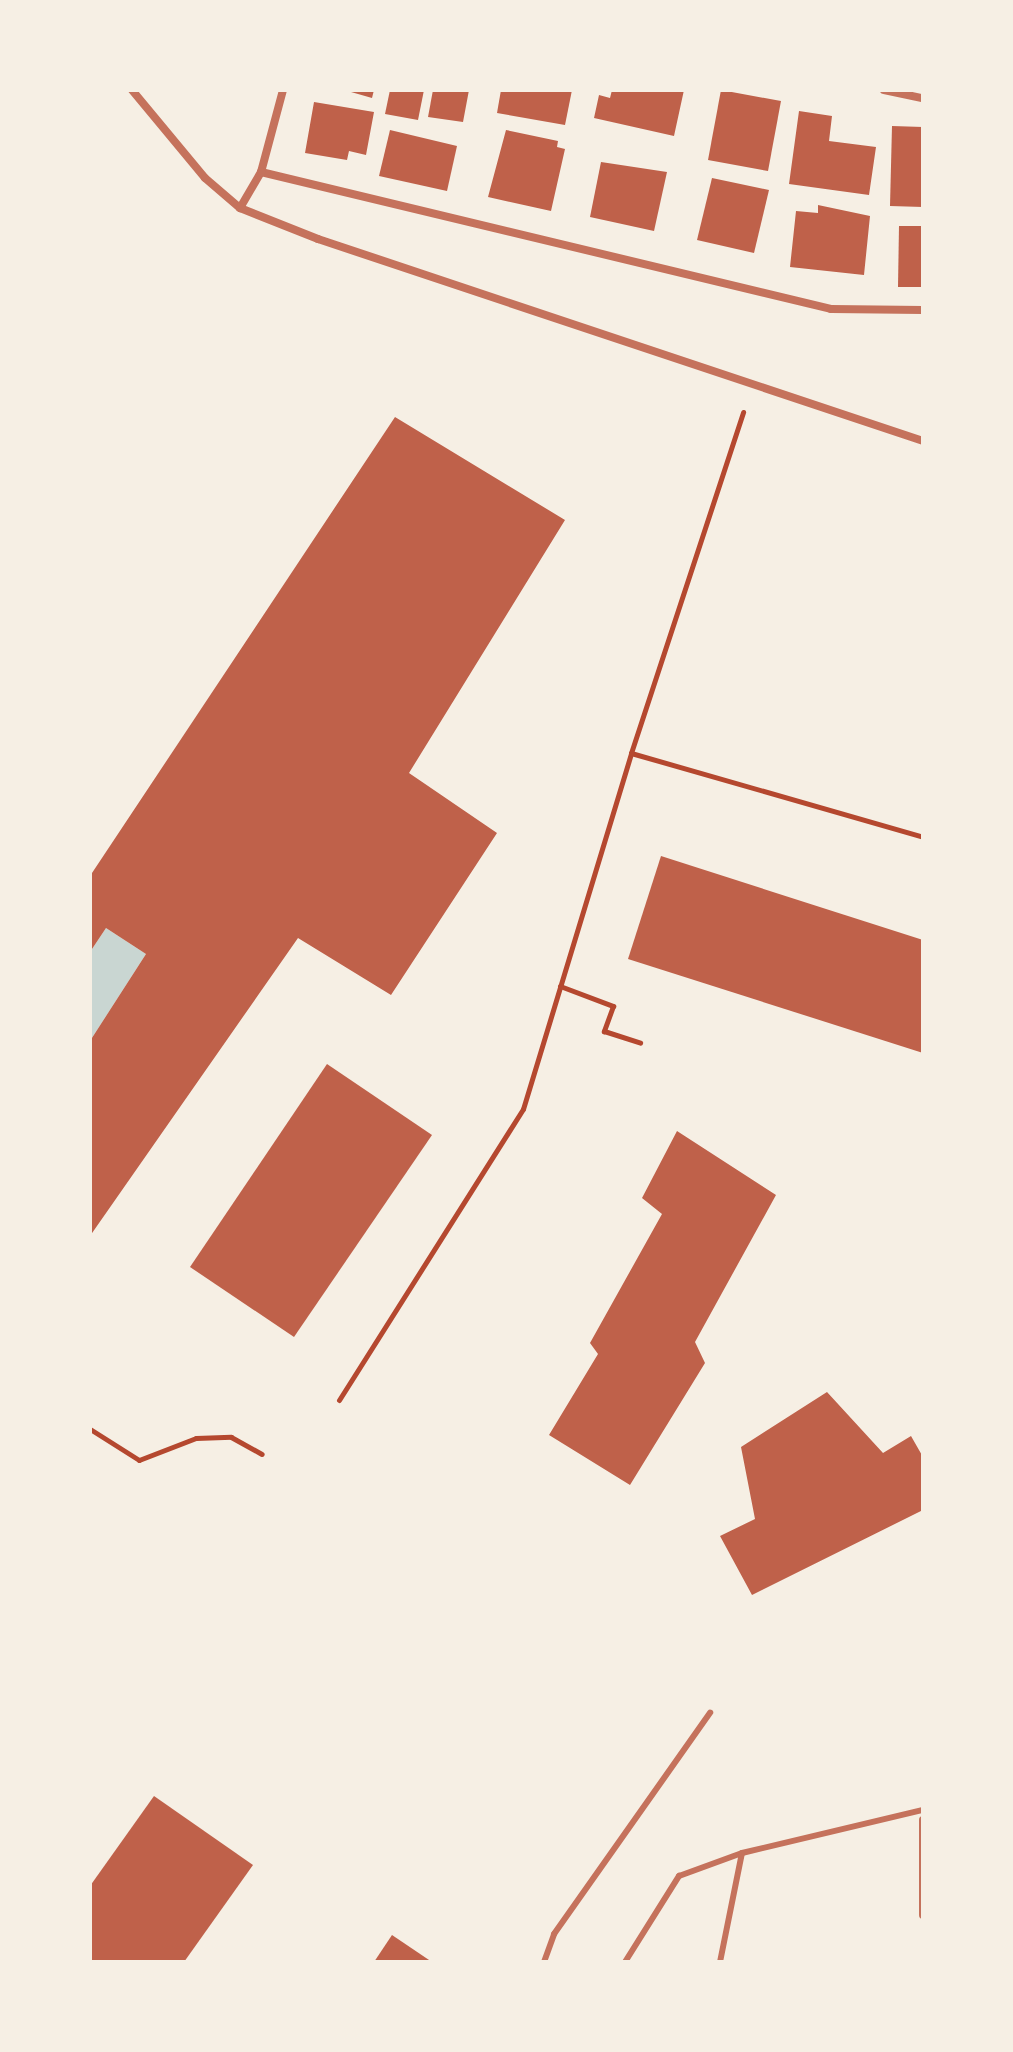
<!DOCTYPE html>
<html>
<head>
<meta charset="utf-8">
<style>
  body { margin:0 }
  #map { position:relative; width:1013px; height:2052px; overflow:hidden; background:#f6efe4; font-family:"Space Grotesk",sans-serif }
  div>[style] { position:absolute }
  .water>* { inset:0; background:#c9d6d2 }
  .building>* { inset:0; background:#bf614a }
  .path>* { height:5px; margin:-2.5px; padding:0 2.5px; transform-origin:2.5px; border-radius:2.5px; background:#b5482f }
  .service>* { height:6px; margin:-3px; padding:0 3px; transform-origin:3px; border-radius:3px; background:#c5725c }
  .minor>* { height:8px; margin:-4px; padding:0 4px; transform-origin:4px; border-radius:4px; background:#c5725c }
  span { translate:-50% -50%; white-space:nowrap; text-align:center; line-height:1.15; -webkit-text-stroke:6px #f6efe4; paint-order:stroke }
  .frame { position:absolute; inset:0; border:92px solid #f6efe4; pointer-events:none }
</style>
</head>
<body>
<div id="map">
  <div class="water">
    <div style="clip-path:polygon(106px 928px,146px 954px,90px 1041px,90px 952px)"></div>
  </div>
  <div class="building">
    <div style="clip-path:polygon(344px 90px,374px 90px,372px 98px)"></div>
    <div style="clip-path:polygon(390px 90px,424px 90px,418px 120px,385px 114px)"></div>
    <div style="clip-path:polygon(433px 90px,469px 90px,463px 122px,428px 117px)"></div>
    <div style="clip-path:polygon(501px 90px,572px 90px,565px 125px,497px 113px)"></div>
    <div style="clip-path:polygon(612px 90px,684px 90px,674px 136px,594px 118px,599px 95px,610px 98px)"></div>
    <div style="clip-path:polygon(721px 90px,781px 101px,768px 171px,708px 160px)"></div>
    <div style="clip-path:polygon(314px 102px,374px 112px,366px 155px,349px 151px,347px 160px,305px 153px)"></div>
    <div style="clip-path:polygon(799px 111px,832px 116px,829px 141px,876px 147px,869px 195px,789px 184px)"></div>
    <div style="clip-path:polygon(892px 126px,923px 127px,923px 207px,890px 206px)"></div>
    <div style="clip-path:polygon(390px 130px,457px 146px,447px 191px,379px 176px)"></div>
    <div style="clip-path:polygon(506px 130px,558px 141px,557px 147px,565px 149px,551px 211px,488px 197px)"></div>
    <div style="clip-path:polygon(601px 162px,667px 172px,654px 231px,590px 217px)"></div>
    <div style="clip-path:polygon(712px 178px,769px 190px,754px 253px,697px 240px)"></div>
    <div style="clip-path:polygon(818px 205px,870px 216px,864px 275px,790px 267px,796px 211px,818px 213px)"></div>
    <div style="clip-path:polygon(899px 226px,923px 226px,923px 287px,898px 287px)"></div>
    <div style="clip-path:polygon(395px 417px,565px 520px,409px 773px,497px 833px,391px 995px,298px 938px,90px 1236px,90px 1041px,146px 954px,106px 928px,90px 952px,90px 876px)"></div>
    <div style="clip-path:polygon(661px 856px,923px 940px,923px 1053px,628px 959px)"></div>
    <div style="clip-path:polygon(327px 1064px,432px 1135px,294px 1337px,190px 1267px)"></div>
    <div style="clip-path:polygon(677px 1131px,776px 1195px,695px 1342px,705px 1363px,630px 1485px,549px 1435px,598px 1354px,590px 1343px,662px 1214px,642px 1198px)"></div>
    <div style="clip-path:polygon(827px 1392px,883px 1453px,911px 1436px,923px 1457px,923px 1510px,752px 1595px,720px 1536px,755px 1519px,741px 1447px)"></div>
    <div style="clip-path:polygon(154px 1796px,253px 1865px,184px 1962px,90px 1962px,90px 1886px)"></div>
    <div style="clip-path:polygon(392px 1935px,432px 1962px,374px 1962px)"></div>
  </div>
  <div class="path">
    <div style="left:631px;top:753px;width:304px;rotate:16deg"></div>
    <div style="left:923px;top:901px;width:6px;rotate:90deg"></div>
    <div style="left:560px;top:986px;width:57px;rotate:20.7deg"></div>
    <div style="left:613px;top:1006px;width:27px;rotate:110deg"></div>
    <div style="left:604px;top:1031px;width:38px;rotate:18deg"></div>
    <div style="left:339px;top:1400px;width:344px;rotate:-57.7deg"></div>
    <div style="left:523px;top:1109px;width:372px;rotate:-73.1deg"></div>
    <div style="left:631px;top:753px;width:359px;rotate:-71.8deg"></div>
    <div style="left:90px;top:1429px;width:58px;rotate:32.3deg"></div>
    <div style="left:139px;top:1460px;width:61px;rotate:-21.1deg"></div>
    <div style="left:196px;top:1438px;width:35px;rotate:-2deg"></div>
    <div style="left:231px;top:1437px;width:35px;rotate:29deg"></div>
  </div>
  <div class="service">
    <div style="left:544px;top:1962px;width:30px;rotate:-70deg"></div>
    <div style="left:554px;top:1934px;width:271px;rotate:-54.8deg"></div>
    <div style="left:625px;top:1962px;width:102px;rotate:-57.9deg"></div>
    <div style="left:679px;top:1876px;width:67px;rotate:-20.1deg"></div>
    <div style="left:742px;top:1853px;width:186px;rotate:-13.4deg"></div>
    <div style="left:720px;top:1962px;width:111px;rotate:-78.6deg"></div>
  </div>
  <div class="minor">
    <div style="left:132px;top:90px;width:114px;rotate:50.3deg"></div>
    <div style="left:205px;top:178px;width:46px;rotate:40.6deg"></div>
    <div style="left:240px;top:208px;width:84px;rotate:21.7deg"></div>
    <div style="left:318px;top:239px;width:638px;rotate:18.46deg"></div>
    <div style="left:283px;top:90px;width:85px;rotate:105deg"></div>
    <div style="left:261px;top:172px;width:586px;rotate:13.51deg"></div>
    <div style="left:831px;top:309px;width:92px;rotate:0.6deg"></div>
    <div style="left:884px;top:90px;width:40px;rotate:12deg"></div>
    <div style="left:240px;top:208px;width:42px;rotate:-59.7deg"></div>
    <div style="left:923px;top:1820px;width:95px;rotate:90deg"></div>
  </div>
  <div class="frame"></div>
</div>
</body>
</html>
